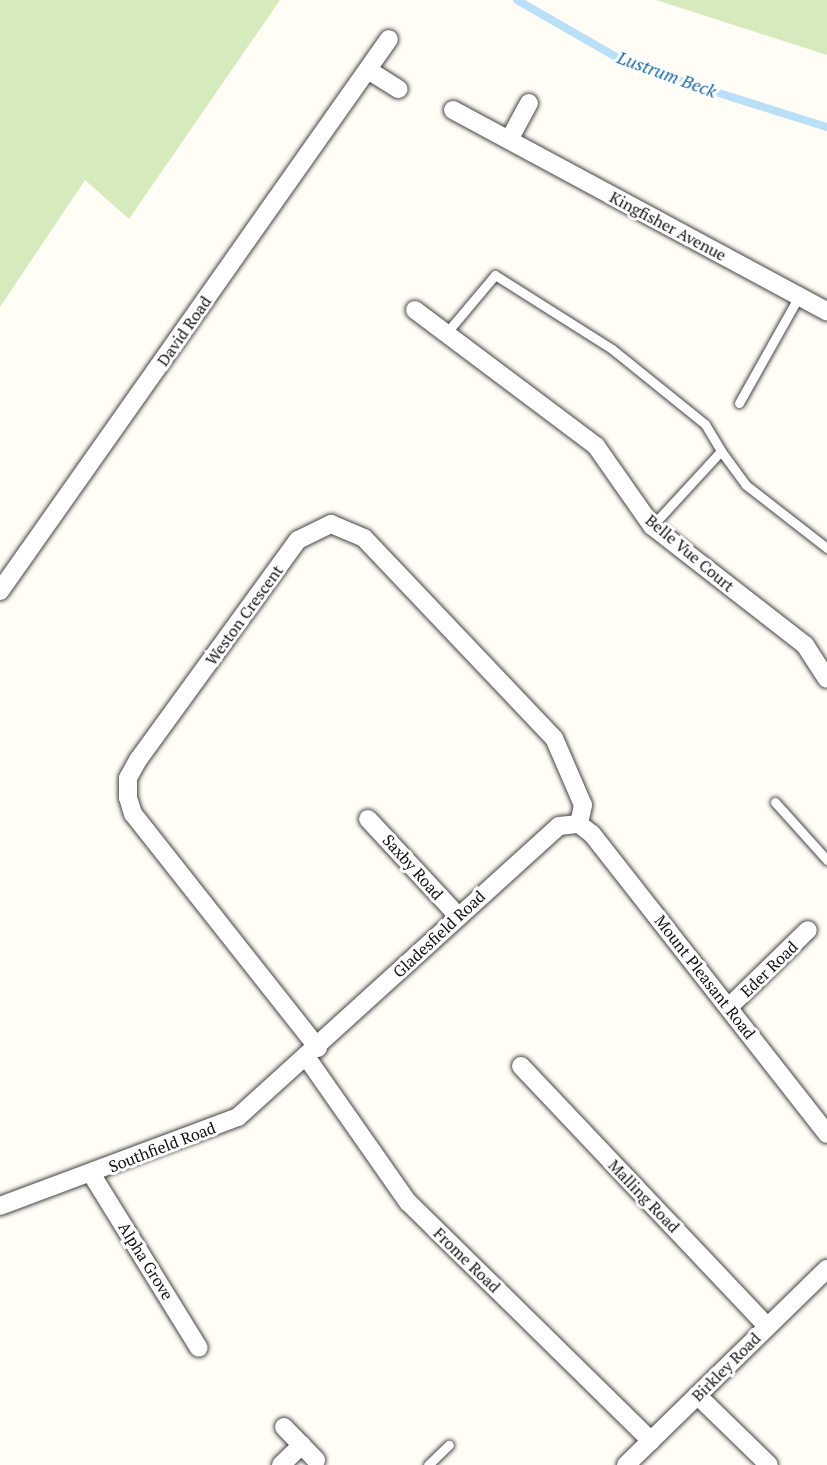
<!DOCTYPE html>
<html>
<head>
<meta charset="utf-8">
<style>
  body { margin:0 }
  #map { position:relative; width:827px; height:1465px; overflow:hidden; background:#fffdf5; font-family:"PT Serif",serif }
  div>[style] { position:absolute }
  .green>* { inset:0; background:#d5ebbd }
  .stream>* { height:8px; margin:-4px; padding:0 4px; transform-origin:4px; border-radius:4px; background:#b9e0f7 }
  .roads { filter:drop-shadow(0 0 2px #444) drop-shadow(0 0 2px #444) }
  .lane>* { height:9px; margin:-4.5px; padding:0 4.5px; transform-origin:4.5px; border-radius:4.5px; background:#fff }
  .street>* { height:18px; margin:-9px; padding:0 9px; transform-origin:9px; border-radius:9px; background:#fff }
  span { translate:-50% -50%; white-space:nowrap; text-align:center; line-height:1.15; -webkit-text-stroke:6px #fff; paint-order:stroke }
  .street-label { font-size:16px; color:#111 }
  .water-label { font-size:18px; color:#1768a6; font-style:italic }
</style>
</head>
<body>
<div id="map">
  <div class="green">
    <div style="clip-path:polygon(0 0,280px 0,129px 219px,85px 180px,0 307px)"></div>
    <div style="clip-path:polygon(656px 0,827px 0,827px 55px)"></div>
  </div>
  <div class="stream">
    <div style="left:517px;top:0;width:130px;rotate:29.9deg"></div>
    <div style="left:630px;top:65px;width:207px;rotate:17.5deg"></div>
  </div>
  <div class="roads">
    <div class="lane">
      <div style="left:448px;top:331px;width:73px;rotate:-50deg"></div>
      <div style="left:495px;top:275px;width:138px;rotate:32.3deg"></div>
      <div style="left:612px;top:349px;width:119px;rotate:38.9deg"></div>
      <div style="left:705px;top:424px;width:31px;rotate:59deg"></div>
      <div style="left:721px;top:451px;width:102px;rotate:132.6deg"></div>
      <div style="left:739px;top:403px;width:123px;rotate:-60.7deg"></div>
      <div style="left:721px;top:451px;width:42px;rotate:53.7deg"></div>
      <div style="left:746px;top:485px;width:103px;rotate:37.9deg"></div>
      <div style="left:775px;top:802px;width:78px;rotate:48.1deg"></div>
      <div style="left:428px;top:1465px;width:29px;rotate:-44deg"></div>
    </div>
    <div class="street">
      <div style="left:368px;top:70px;width:36px;rotate:32deg"></div>
      <div style="left:453px;top:110px;width:425px;rotate:28.3deg"></div>
      <div style="left:509px;top:140px;width:42px;rotate:-61.6deg"></div>
      <div style="left:415px;top:310px;width:226px;rotate:36.9deg"></div>
      <div style="left:596px;top:446px;width:98px;rotate:55deg"></div>
      <div style="left:652px;top:526px;width:194px;rotate:37.9deg"></div>
      <div style="left:805px;top:645px;width:40px;rotate:57.1deg"></div>
      <div style="left:0;top:591px;width:675px;rotate:-54.83deg"></div>
      <div style="left:368px;top:819px;width:132px;rotate:47.1deg"></div>
      <div style="left:579px;top:824px;width:16px;rotate:38deg"></div>
      <div style="left:592px;top:834px;width:381px;rotate:51.9deg"></div>
      <div style="left:729px;top:1007px;width:110px;rotate:-44.3deg"></div>
      <div style="left:318px;top:1048px;width:298px;rotate:-128.3deg"></div>
      <div style="left:133px;top:814px;width:17px;rotate:-107deg"></div>
      <div style="left:128px;top:798px;width:20px;rotate:-90deg"></div>
      <div style="left:128px;top:778px;width:21px;rotate:-61deg"></div>
      <div style="left:138px;top:760px;width:272px;rotate:-54deg"></div>
      <div style="left:298px;top:540px;width:37px;rotate:-26deg"></div>
      <div style="left:331px;top:524px;width:36px;rotate:23deg"></div>
      <div style="left:364px;top:538px;width:276px;rotate:46.5deg"></div>
      <div style="left:554px;top:738px;width:73px;rotate:66.6deg"></div>
      <div style="left:583px;top:805px;width:19px;rotate:102deg"></div>
      <div style="left:307px;top:1058px;width:176px;rotate:55deg"></div>
      <div style="left:408px;top:1202px;width:341px;rotate:44.5deg"></div>
      <div style="left:521px;top:1066px;width:358px;rotate:46.6deg"></div>
      <div style="left:92px;top:1175px;width:203px;rotate:58.3deg"></div>
      <div style="left:0;top:1206px;width:254px;rotate:-20.5deg"></div>
      <div style="left:238px;top:1117px;width:433px;rotate:-42.2deg"></div>
      <div style="left:559px;top:826px;width:20px;rotate:-6deg"></div>
      <div style="left:697px;top:1395px;width:100px;rotate:44.2deg"></div>
      <div style="left:284px;top:1427px;width:46px;rotate:45.9deg"></div>
      <div style="left:281px;top:1465px;width:29px;rotate:-44deg"></div>
      <div style="left:626px;top:1465px;width:281px;rotate:-44.3deg"></div>
    </div>
  </div>
  <div class="street-label">
    <span style="left:668px;top:226px;rotate:28deg">Kingfisher Avenue</span>
    <span style="left:184px;top:331px;rotate:-55deg">David Road</span>
    <span style="left:690px;top:553px;rotate:40deg">Belle Vue Court</span>
    <span style="left:244px;top:615px;rotate:-54deg">Weston Crescent</span>
    <span style="left:413px;top:867px;rotate:48deg">Saxby Road</span>
    <span style="left:439px;top:934px;rotate:-43deg">Gladesfield Road</span>
    <span style="left:769px;top:969px;rotate:-44deg">Eder Road</span>
    <span style="left:705px;top:977px;rotate:52deg">Mount Pleasant Road</span>
    <span style="left:162px;top:1147px;rotate:-21deg">Southfield Road</span>
    <span style="left:644px;top:1196px;rotate:46deg">Malling Road</span>
    <span style="left:467px;top:1260px;rotate:44deg">Frome Road</span>
    <span style="left:146px;top:1261px;rotate:58deg">Alpha Grove</span>
    <span style="left:726px;top:1367px;rotate:-45deg">Birkley Road</span>
  </div>
  <div class="water-label">
    <span style="left:667px;top:74px;rotate:20deg">Lustrum Beck</span>
  </div>
</div>
</body>
</html>
